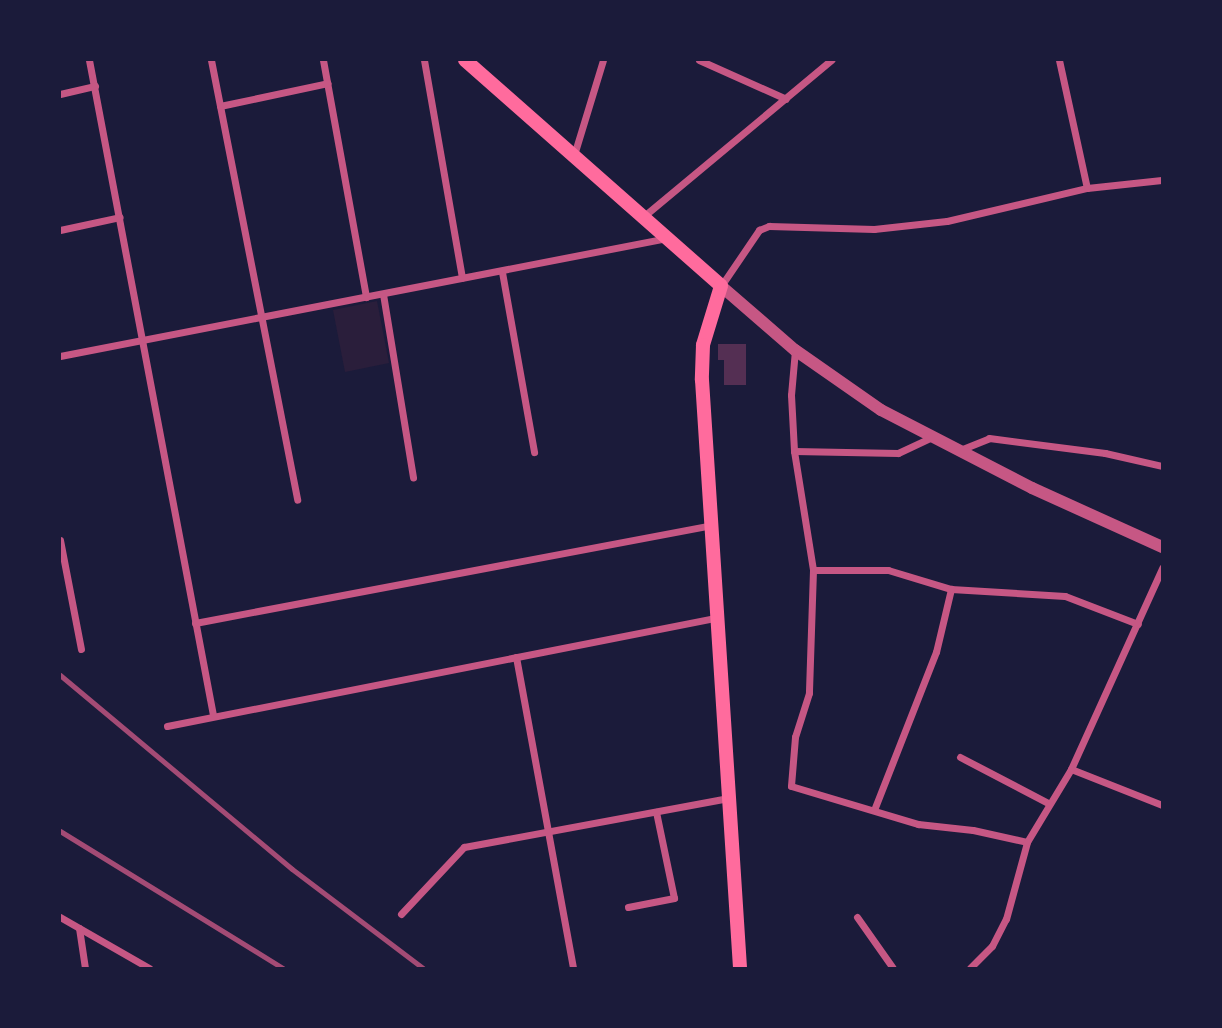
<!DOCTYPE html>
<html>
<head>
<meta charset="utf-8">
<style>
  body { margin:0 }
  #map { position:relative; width:1222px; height:1028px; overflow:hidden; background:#1b1b3a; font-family:Quicksand,sans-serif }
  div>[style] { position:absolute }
  .green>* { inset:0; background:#2a1e3b }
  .building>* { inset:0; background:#542f53 }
  .minor>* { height:7px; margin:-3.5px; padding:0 3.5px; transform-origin:3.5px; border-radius:3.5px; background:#c65784 }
  .tertiary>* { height:12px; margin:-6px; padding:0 6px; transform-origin:6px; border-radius:6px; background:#c65784 }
  .secondary>* { height:14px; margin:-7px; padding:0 7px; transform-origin:7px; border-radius:7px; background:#ff6b9d }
  .rail>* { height:5px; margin:-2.5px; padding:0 2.5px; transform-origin:2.5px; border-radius:2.5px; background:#a44b75 }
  span { translate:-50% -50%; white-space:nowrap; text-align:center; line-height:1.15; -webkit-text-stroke:5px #1b1b3a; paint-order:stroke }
  .frame { position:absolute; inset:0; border:61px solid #1b1b3a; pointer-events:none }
</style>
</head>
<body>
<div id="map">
  <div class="green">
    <div style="clip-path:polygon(377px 301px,389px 363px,345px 372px,333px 310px)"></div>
  </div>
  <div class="building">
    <div style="clip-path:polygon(718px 344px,746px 344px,746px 385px,724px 385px,724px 360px,718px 360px)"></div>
  </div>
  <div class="minor">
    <div style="left:89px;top:60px;width:667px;rotate:79.28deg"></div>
    <div style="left:211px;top:60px;width:448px;rotate:78.9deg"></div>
    <div style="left:323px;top:60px;width:241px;rotate:79.7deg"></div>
    <div style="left:424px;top:60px;width:221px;rotate:80.1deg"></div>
    <div style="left:699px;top:60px;width:95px;rotate:24.1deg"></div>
    <div style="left:1059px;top:60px;width:131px;rotate:77.7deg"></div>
    <div style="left:60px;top:94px;width:36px;rotate:-13deg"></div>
    <div style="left:220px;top:106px;width:110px;rotate:-12deg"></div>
    <div style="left:574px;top:155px;width:99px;rotate:-73deg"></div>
    <div style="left:644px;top:216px;width:244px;rotate:-39.8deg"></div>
    <div style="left:60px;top:230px;width:61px;rotate:-12.2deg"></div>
    <div style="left:502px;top:272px;width:183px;rotate:79.9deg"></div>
    <div style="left:721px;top:286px;width:68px;rotate:-55.8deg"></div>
    <div style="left:759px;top:230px;width:11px;rotate:-22deg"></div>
    <div style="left:769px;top:226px;width:105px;rotate:1.6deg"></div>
    <div style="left:874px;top:229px;width:73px;rotate:-6.3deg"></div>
    <div style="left:947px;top:221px;width:144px;rotate:-13.3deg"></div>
    <div style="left:1087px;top:188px;width:75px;rotate:-6.1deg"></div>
    <div style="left:383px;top:294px;width:186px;rotate:80.7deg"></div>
    <div style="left:795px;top:350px;width:45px;rotate:95.1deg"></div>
    <div style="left:791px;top:395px;width:56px;rotate:86.9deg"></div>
    <div style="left:794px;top:451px;width:121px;rotate:80.9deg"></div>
    <div style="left:813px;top:570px;width:123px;rotate:91.9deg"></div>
    <div style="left:809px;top:693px;width:46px;rotate:107.7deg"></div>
    <div style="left:795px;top:737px;width:49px;rotate:94.7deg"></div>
    <div style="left:791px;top:786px;width:133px;rotate:16.7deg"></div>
    <div style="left:918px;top:824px;width:55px;rotate:6.2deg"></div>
    <div style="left:973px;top:830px;width:55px;rotate:12.5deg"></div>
    <div style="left:60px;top:356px;width:618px;rotate:-11deg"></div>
    <div style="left:960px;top:450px;width:31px;rotate:-22deg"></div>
    <div style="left:989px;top:438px;width:117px;rotate:7.4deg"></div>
    <div style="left:1105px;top:453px;width:58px;rotate:12.8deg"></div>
    <div style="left:794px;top:451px;width:104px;rotate:1.1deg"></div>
    <div style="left:898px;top:453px;width:38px;rotate:-25deg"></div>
    <div style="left:60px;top:540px;width:111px;rotate:79.1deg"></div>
    <div style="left:813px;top:570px;width:75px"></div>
    <div style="left:888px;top:570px;width:66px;rotate:16.8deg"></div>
    <div style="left:951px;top:589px;width:114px;rotate:3.5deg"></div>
    <div style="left:1065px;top:596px;width:78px;rotate:21deg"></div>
    <div style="left:195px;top:623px;width:526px;rotate:-10.73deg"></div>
    <div style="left:516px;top:657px;width:316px;rotate:79.6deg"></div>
    <div style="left:167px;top:726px;width:559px;rotate:-11.15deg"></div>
    <div style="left:960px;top:757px;width:99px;rotate:27.6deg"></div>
    <div style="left:1071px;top:769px;width:98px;rotate:21.6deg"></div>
    <div style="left:874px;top:810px;width:170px;rotate:-68.6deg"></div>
    <div style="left:936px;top:652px;width:65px;rotate:-76.6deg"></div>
    <div style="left:628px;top:907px;width:47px;rotate:-11.1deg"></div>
    <div style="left:674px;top:898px;width:88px;rotate:-101.8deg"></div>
    <div style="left:401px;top:914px;width:92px;rotate:-46.8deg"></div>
    <div style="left:464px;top:847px;width:269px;rotate:-10.5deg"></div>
    <div style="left:60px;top:917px;width:103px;rotate:29.8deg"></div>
    <div style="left:857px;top:917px;width:62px;rotate:54.8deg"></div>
    <div style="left:79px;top:928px;width:40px;rotate:81.5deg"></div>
    <div style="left:970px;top:968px;width:31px;rotate:-45deg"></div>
    <div style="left:992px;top:946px;width:30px;rotate:-63deg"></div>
    <div style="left:1006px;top:919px;width:80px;rotate:-74.7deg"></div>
    <div style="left:1027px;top:842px;width:85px;rotate:-58.9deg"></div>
    <div style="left:1071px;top:769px;width:221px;rotate:-65.6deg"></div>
  </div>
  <div class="tertiary">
    <div style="left:721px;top:286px;width:98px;rotate:40.9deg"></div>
    <div style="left:795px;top:350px;width:105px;rotate:34.9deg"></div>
    <div style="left:881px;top:410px;width:170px;rotate:27.3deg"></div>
    <div style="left:1032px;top:488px;width:143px;rotate:24.4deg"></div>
  </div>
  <div class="secondary">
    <div style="left:465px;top:60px;width:341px;rotate:41.4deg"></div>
    <div style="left:721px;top:286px;width:62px;rotate:107deg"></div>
    <div style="left:703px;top:345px;width:35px;rotate:92deg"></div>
    <div style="left:702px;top:380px;width:589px;rotate:86.3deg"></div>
  </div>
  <div class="rail">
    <div style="left:60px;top:675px;width:302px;rotate:39.9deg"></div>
    <div style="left:292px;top:869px;width:164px;rotate:37.1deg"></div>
    <div style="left:60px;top:831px;width:262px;rotate:31.6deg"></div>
  </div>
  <div class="frame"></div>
</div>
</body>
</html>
